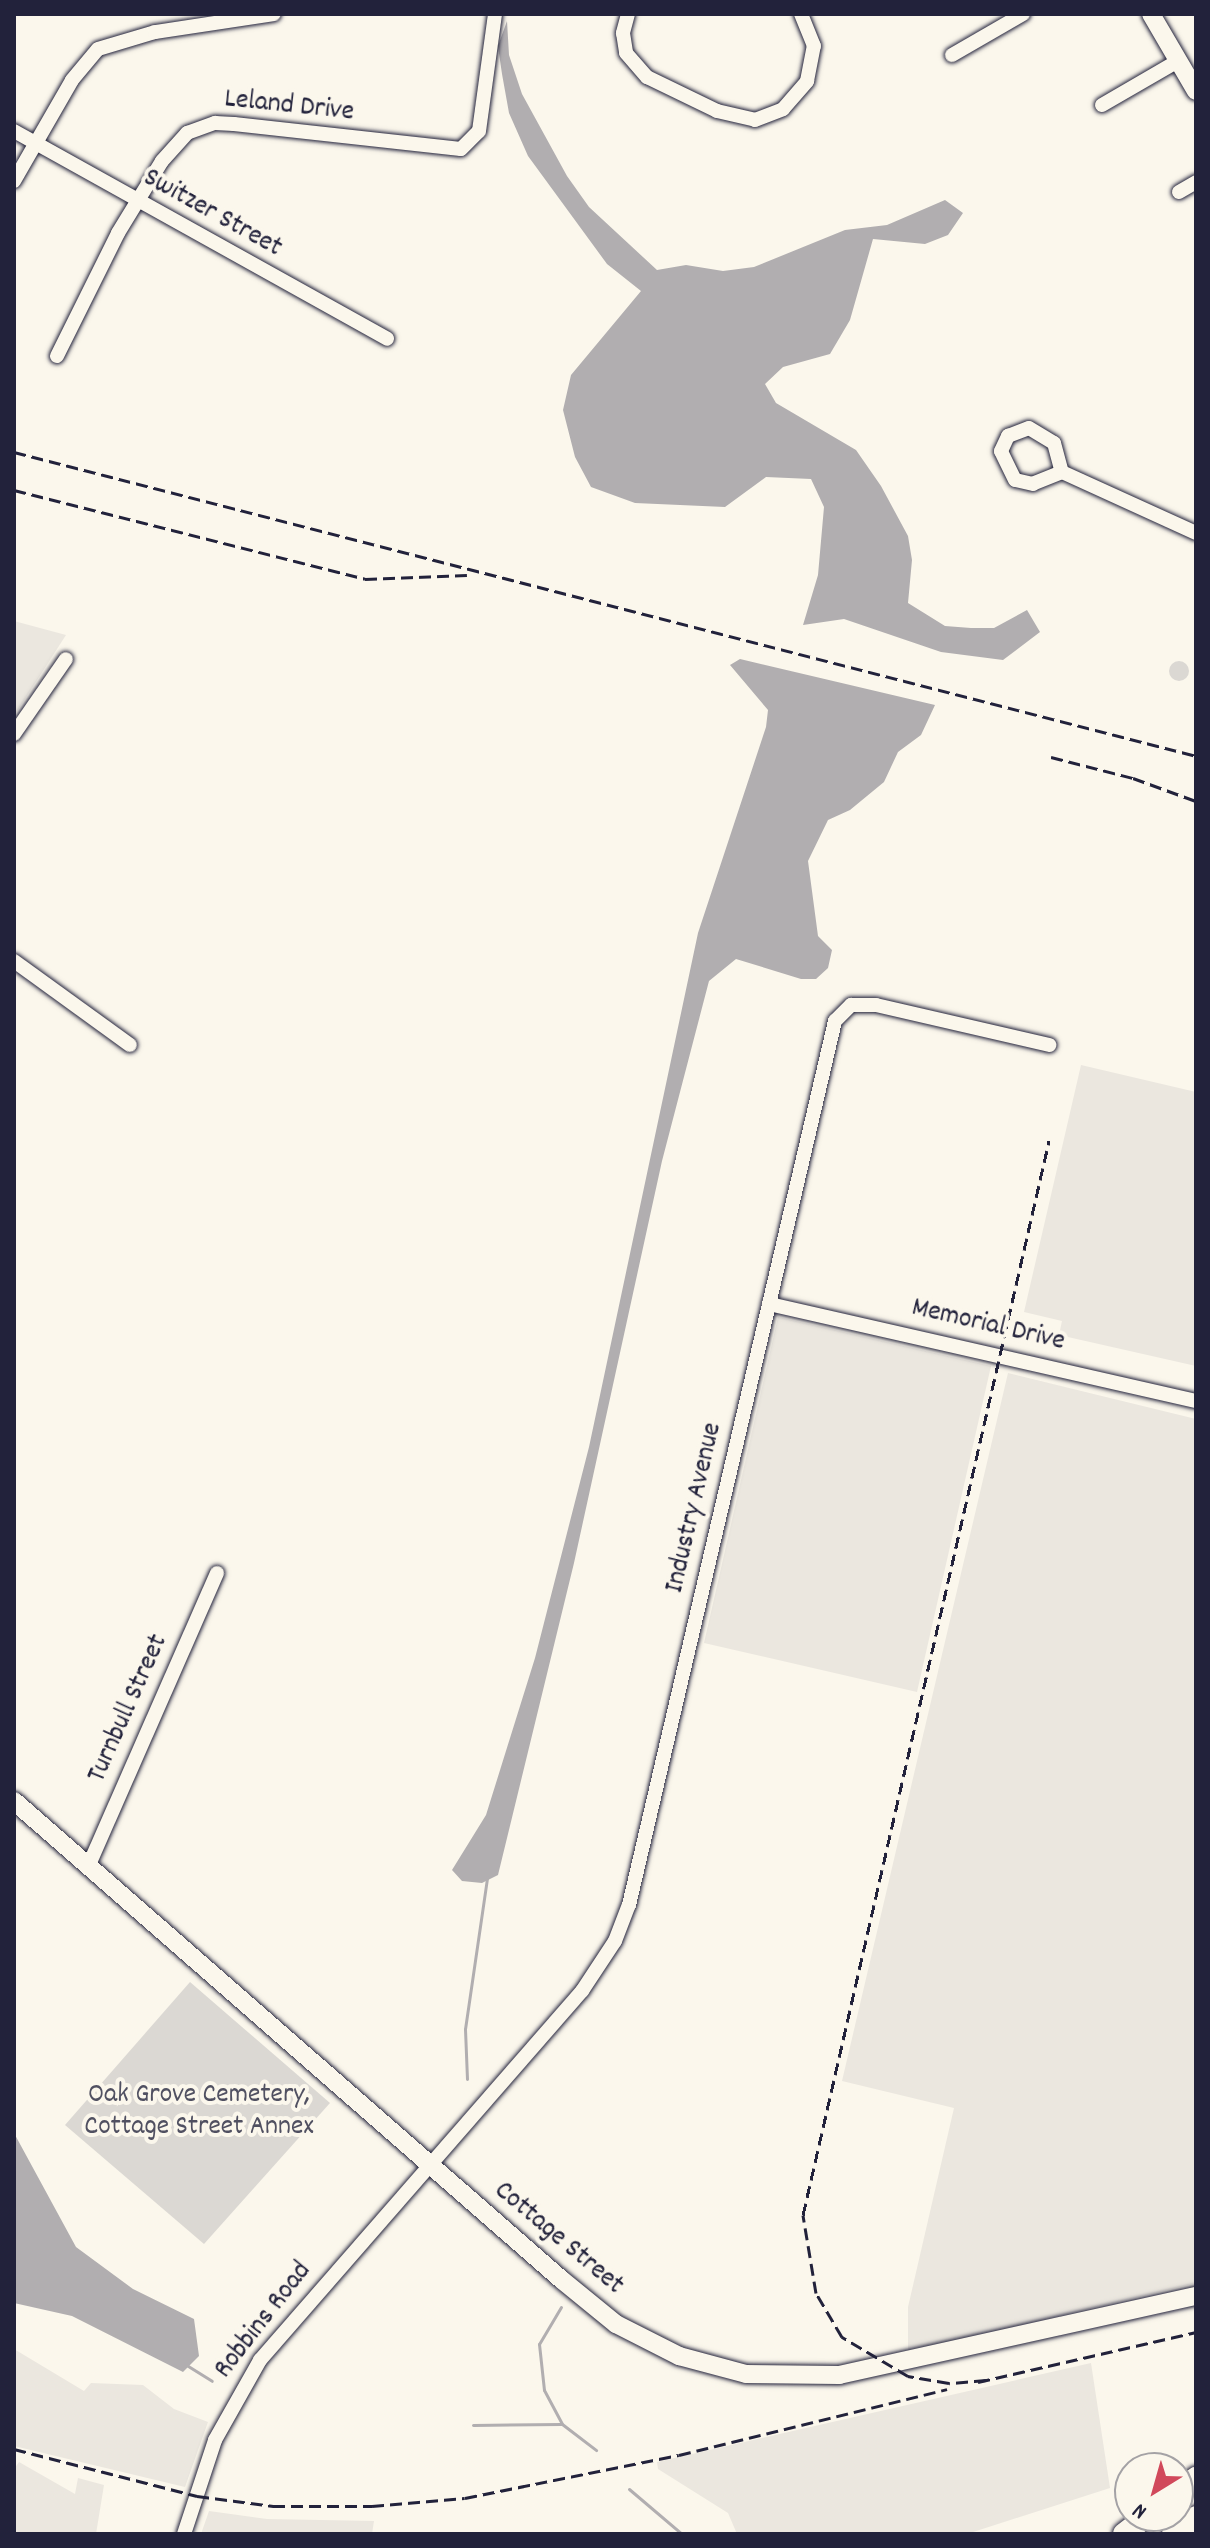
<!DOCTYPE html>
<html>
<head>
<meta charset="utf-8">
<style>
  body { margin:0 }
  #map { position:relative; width:1210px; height:2548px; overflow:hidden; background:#fbf7ec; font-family:Dekko,sans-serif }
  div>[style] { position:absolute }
  .built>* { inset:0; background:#ebe7df }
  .green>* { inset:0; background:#dbd8d3 }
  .round { border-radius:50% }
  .water>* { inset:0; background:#b1aeb0 }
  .stream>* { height:3px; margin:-1.5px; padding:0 1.5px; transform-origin:1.5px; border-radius:1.5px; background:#b1aeb0 }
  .roads { filter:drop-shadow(0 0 2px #22223b) drop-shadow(0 0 2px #22223b) }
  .minor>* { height:14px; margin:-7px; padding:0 7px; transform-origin:7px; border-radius:7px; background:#fbf7ec }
  .major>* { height:18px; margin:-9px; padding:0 9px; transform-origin:9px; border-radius:9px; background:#fbf7ec }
  .highway>* { height:22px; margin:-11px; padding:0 11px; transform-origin:11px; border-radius:11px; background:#fbf7ec }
  .rail>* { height:3px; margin-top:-1.5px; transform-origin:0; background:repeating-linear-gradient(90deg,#22223b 0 12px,transparent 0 18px) }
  span { translate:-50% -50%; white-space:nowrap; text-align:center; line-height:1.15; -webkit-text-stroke:8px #fbf7ec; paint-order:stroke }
  .street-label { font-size:28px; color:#22223b }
  .park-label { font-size:28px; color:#505061 }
  .frame { position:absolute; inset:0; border:16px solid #22223b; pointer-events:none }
  .north { position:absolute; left:1114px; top:2452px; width:80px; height:80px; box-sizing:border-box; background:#fbf7ec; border:2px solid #a4a2a5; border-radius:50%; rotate:217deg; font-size:22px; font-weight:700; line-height:32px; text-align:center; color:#22223b }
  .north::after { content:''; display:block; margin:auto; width:28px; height:36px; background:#d1495b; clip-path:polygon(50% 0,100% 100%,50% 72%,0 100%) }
</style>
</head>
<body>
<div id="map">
  <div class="built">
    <div style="clip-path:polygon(14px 621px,66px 635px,14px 716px)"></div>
    <div style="clip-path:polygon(1081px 1065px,1196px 1092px,1196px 1366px,1059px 1335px,1062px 1321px,1024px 1312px)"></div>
    <div style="clip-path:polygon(778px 1317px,991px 1366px,917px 1692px,704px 1643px)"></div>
    <div style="clip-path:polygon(1008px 1373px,1196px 1419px,1196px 2283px,908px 2352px,908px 2307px,954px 2108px,842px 2081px)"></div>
    <div style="clip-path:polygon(14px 2349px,84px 2391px,91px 2383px,143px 2385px,174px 2409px,208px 2422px,185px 2487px,14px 2446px)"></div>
    <div style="clip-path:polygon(1091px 2363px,1110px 2488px,967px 2534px,737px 2534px,728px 2513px,658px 2469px,657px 2462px)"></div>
    <div style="clip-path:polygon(19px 2462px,75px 2494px,78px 2478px,104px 2485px,96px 2534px,14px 2534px,14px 2469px)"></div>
    <div style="clip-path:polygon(209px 2511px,267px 2519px,374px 2521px,372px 2534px,201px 2534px)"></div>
  </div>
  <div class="green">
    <div class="round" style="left:1169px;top:661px;width:20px;height:20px"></div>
    <div style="clip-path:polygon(190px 1982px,330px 2103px,204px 2244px,65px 2125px)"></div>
  </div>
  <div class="water">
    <div style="clip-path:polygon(507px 21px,509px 55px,522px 94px,567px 176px,589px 207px,657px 270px,686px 265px,723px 271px,754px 267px,845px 230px,887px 225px,945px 200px,963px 213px,948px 235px,925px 244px,873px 239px,850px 320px,830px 354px,783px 367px,765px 384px,776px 403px,856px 450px,881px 486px,908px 536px,912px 560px,908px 603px,945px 626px,971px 628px,994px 628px,1027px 610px,1040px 632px,1003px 660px,941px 652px,844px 619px,803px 625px,818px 575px,824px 507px,811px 479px,766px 477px,725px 507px,635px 503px,591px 487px,575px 457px,563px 410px,571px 375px,641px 291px,607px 264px,528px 156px,509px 113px,502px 74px,498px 46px)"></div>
    <div style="clip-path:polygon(740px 659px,935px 705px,921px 735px,898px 752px,884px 782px,850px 810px,828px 820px,808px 861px,818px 936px,832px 950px,828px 968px,816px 979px,801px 979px,736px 959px,709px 981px,662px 1161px,574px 1563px,498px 1875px,482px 1883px,462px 1881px,452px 1870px,486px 1815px,535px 1658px,589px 1447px,698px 933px,766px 727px,768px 710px,730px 665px)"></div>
    <div style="clip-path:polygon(14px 2133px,76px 2247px,133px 2289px,194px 2319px,199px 2356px,183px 2372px,72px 2316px,14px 2303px)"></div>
  </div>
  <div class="stream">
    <div style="left:467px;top:2079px;width:50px;rotate:-92.3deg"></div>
    <div style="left:465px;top:2029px;width:153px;rotate:-81.7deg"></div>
    <div style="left:561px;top:2307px;width:43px;rotate:120.7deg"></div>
    <div style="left:539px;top:2344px;width:46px;rotate:83.8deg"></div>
    <div style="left:544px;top:2390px;width:38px;rotate:62deg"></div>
    <div style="left:562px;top:2424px;width:43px;rotate:37.4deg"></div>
    <div style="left:188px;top:2366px;width:28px;rotate:32deg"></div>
    <div style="left:473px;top:2425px;width:88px;rotate:-0.7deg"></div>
    <div style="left:629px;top:2489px;width:70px;rotate:40.3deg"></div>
  </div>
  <div class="roads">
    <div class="minor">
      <div style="left:628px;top:14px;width:20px;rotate:105deg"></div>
      <div style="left:623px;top:33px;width:20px;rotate:81deg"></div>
      <div style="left:626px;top:53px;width:32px;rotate:49deg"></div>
      <div style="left:647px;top:77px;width:78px;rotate:25.9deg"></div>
      <div style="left:717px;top:111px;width:39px;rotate:13deg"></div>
      <div style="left:755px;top:120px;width:30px;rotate:-21deg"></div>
      <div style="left:783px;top:109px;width:37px;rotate:-49deg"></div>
      <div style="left:807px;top:81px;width:36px;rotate:-79deg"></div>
      <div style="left:814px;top:46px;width:35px;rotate:-112deg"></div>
      <div style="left:952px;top:55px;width:82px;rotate:-30deg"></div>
      <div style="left:1102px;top:105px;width:88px;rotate:-30.1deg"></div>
      <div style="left:14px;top:131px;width:427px;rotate:29.1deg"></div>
      <div style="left:14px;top:181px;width:116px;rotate:-60.1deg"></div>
      <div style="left:72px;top:80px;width:40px;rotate:-50deg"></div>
      <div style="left:98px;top:49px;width:59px;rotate:-16.6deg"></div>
      <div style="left:155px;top:32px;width:120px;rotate:-8.6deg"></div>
      <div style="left:1179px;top:192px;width:20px;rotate:-30deg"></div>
      <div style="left:57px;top:356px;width:137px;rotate:-63.6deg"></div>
      <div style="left:118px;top:233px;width:84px;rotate:-58.6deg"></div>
      <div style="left:162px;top:161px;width:38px;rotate:-48deg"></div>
      <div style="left:187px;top:133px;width:30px;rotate:-20deg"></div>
      <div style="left:215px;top:123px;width:19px;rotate:3deg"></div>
      <div style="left:234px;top:124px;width:228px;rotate:6.3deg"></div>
      <div style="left:461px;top:149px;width:25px;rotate:-45deg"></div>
      <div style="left:479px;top:131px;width:118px;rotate:-82.2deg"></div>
      <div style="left:1029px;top:428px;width:29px;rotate:31deg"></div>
      <div style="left:1054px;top:443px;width:30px;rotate:75deg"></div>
      <div style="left:1062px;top:472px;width:31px;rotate:158deg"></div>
      <div style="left:1033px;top:484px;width:18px;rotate:-167deg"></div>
      <div style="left:1015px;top:480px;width:32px;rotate:-116deg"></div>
      <div style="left:1001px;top:451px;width:17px;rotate:-65deg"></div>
      <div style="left:1008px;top:436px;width:22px;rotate:-21deg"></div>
      <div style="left:1062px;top:472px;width:147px;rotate:24.5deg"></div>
      <div style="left:14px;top:734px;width:91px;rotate:-55.3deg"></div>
      <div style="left:14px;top:961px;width:143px;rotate:35.9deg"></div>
      <div style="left:769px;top:1304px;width:438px;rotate:12.8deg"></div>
      <div style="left:88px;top:1867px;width:321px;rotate:-66.3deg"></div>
      <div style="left:184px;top:2534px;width:99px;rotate:-71.7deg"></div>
      <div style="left:215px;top:2440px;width:92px;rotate:-60.6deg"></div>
      <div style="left:260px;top:2360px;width:490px;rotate:-48.9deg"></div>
      <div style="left:582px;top:1991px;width:60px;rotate:-56.6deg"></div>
      <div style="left:615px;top:1941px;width:39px;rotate:-69deg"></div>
      <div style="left:629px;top:1905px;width:908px;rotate:-76.88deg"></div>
      <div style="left:835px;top:1021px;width:23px;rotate:-45deg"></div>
      <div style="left:851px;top:1005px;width:25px"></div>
      <div style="left:876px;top:1005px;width:178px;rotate:13deg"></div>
    </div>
    <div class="major">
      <div style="left:1151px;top:14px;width:89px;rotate:59.7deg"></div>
      <div style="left:14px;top:1801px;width:728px;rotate:41.16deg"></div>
      <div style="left:562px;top:2280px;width:70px;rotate:39.2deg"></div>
      <div style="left:616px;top:2324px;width:71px;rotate:26.9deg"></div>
      <div style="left:679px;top:2356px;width:69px;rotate:15deg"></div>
      <div style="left:746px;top:2374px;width:93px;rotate:0.6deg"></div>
      <div style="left:839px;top:2375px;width:366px;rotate:-12.5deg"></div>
    </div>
    <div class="highway">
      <div style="left:1178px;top:2492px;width:23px;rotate:-38deg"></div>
      <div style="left:1124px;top:2534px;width:29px;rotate:-38deg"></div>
      <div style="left:1173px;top:2534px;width:29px;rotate:-36deg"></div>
    </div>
  </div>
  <div class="rail">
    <div style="left:14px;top:452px;width:1220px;rotate:14.42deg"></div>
    <div style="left:14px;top:490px;width:362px;rotate:14.2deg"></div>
    <div style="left:365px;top:579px;width:102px;rotate:-2.2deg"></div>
    <div style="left:1051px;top:757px;width:85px;rotate:14.4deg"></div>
    <div style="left:1133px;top:778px;width:67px;rotate:20.1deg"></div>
    <div style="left:986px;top:2380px;width:37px;rotate:175deg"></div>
    <div style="left:949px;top:2383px;width:42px;rotate:-170.3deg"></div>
    <div style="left:908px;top:2376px;width:77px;rotate:-149.4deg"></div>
    <div style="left:842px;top:2337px;width:51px;rotate:-120.6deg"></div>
    <div style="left:816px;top:2293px;width:79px;rotate:-99.5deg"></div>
    <div style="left:803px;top:2215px;width:1102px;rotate:-77.1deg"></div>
    <div style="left:978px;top:2382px;width:224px;rotate:-12.9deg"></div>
    <div style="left:14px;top:2449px;width:189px;rotate:14.4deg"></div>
    <div style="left:197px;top:2496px;width:77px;rotate:7.5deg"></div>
    <div style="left:273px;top:2506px;width:99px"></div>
    <div style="left:372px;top:2506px;width:93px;rotate:-4.9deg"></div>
    <div style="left:465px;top:2498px;width:218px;rotate:-11.4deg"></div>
    <div style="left:679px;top:2455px;width:276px;rotate:-13.8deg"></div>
  </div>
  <div class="street-label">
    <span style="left:289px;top:107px;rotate:6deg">Leland Drive</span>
    <span style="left:212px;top:214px;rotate:29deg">Switzer Street</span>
    <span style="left:988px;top:1326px;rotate:13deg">Memorial Drive</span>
    <span style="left:695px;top:1508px;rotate:-77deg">Industry Avenue</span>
    <span style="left:129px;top:1709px;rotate:-66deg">Turnbull Street</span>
    <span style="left:558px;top:2239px;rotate:40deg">Cottage Street</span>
    <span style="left:264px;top:2321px;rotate:-52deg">Robbins Road</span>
  </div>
  <div class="park-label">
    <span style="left:199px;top:2112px">Oak Grove Cemetery,<br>Cottage Street Annex</span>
  </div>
  <div class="frame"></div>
  <div class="north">N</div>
</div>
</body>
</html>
